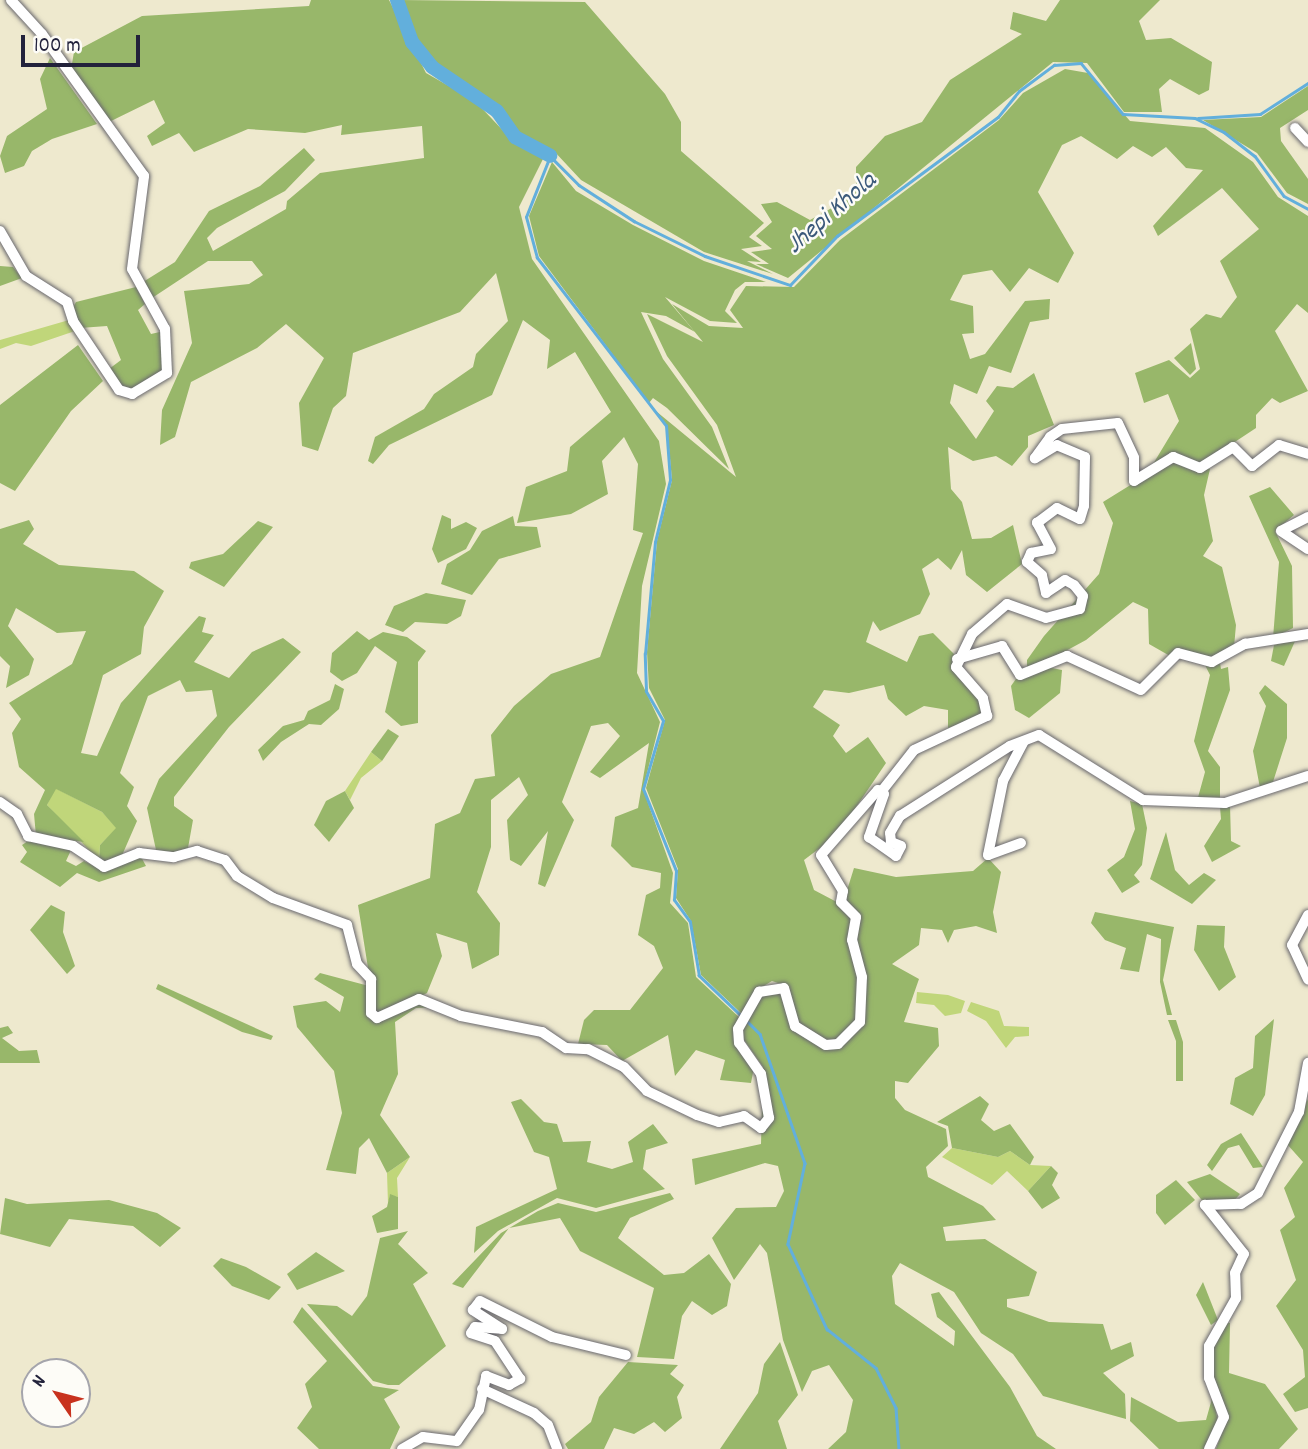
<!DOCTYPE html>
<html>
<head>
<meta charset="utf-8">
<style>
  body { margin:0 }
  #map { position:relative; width:1308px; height:1449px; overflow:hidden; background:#eee9ce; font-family:Dekko,sans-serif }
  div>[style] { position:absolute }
  .green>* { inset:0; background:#c0d67a }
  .forest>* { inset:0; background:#98b76a }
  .stream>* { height:2.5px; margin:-1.25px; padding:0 1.25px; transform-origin:1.25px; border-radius:1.25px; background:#62afdc }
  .river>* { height:14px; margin:-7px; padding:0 7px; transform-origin:7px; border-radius:7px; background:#62afdc }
  .roads { filter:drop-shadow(0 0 2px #69686e) drop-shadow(0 0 2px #69686e) }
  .minor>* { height:10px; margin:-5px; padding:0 5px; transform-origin:5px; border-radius:5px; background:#fff }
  span { translate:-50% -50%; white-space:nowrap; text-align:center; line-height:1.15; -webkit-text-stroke:5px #fdfcf7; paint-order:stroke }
  .water-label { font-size:26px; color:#3c5a7b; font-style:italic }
  .north { position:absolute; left:21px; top:1358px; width:70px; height:70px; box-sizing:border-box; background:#fdfcf7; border:2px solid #a5a5ac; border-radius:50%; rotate:305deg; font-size:19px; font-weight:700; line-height:28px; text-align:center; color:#22223b }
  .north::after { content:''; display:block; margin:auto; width:24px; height:32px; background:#c8321e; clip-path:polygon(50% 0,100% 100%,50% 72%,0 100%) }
  .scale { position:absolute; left:21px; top:35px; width:119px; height:32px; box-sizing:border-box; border:4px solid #22223b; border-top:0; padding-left:9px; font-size:21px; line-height:24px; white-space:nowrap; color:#22223b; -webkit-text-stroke:5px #fdfcf7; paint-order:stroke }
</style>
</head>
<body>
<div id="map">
  <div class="green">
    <div style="clip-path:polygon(69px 320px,75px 331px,31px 346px,16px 343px,0 349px,0 340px)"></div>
    <div style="clip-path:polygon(371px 752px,382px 761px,361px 778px,350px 800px,345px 791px)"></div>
    <div style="clip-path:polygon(55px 788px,102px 812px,117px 828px,100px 845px,99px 861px,47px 805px)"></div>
    <div style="clip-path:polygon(917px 992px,948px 995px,965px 1001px,961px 1013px,945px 1016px,934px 1005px,916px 1003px)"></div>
    <div style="clip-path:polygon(971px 1002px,999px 1011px,1004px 1026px,1029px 1027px,1029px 1036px,1015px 1037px,1006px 1048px,986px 1021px,967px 1011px)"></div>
    <div style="clip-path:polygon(952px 1148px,998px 1157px,1010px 1151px,1030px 1165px,1051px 1166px,1028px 1191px,1007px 1171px,992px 1185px,942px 1157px)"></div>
    <div style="clip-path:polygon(410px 1157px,397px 1178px,398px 1197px,390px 1195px,388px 1204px,387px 1173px)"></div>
  </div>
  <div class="forest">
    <div style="clip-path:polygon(311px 0,389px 0,426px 73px,475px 101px,512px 140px,544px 157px,519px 207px,532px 259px,659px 441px,666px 484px,642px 586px,637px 673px,660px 722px,643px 789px,673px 873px,670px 903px,688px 923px,696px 977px,741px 1019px,735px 1028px,755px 1062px,751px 1083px,720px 1080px,725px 1060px,696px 1050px,675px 1076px,668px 1035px,622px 1061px,607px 1045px,578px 1044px,584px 1020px,594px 1010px,630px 1010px,663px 968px,654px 946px,638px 935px,646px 895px,660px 888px,661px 873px,632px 867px,611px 846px,615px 817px,638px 808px,649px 743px,600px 778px,590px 772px,620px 736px,608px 723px,591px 726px,562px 802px,574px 820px,545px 887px,538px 884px,548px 831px,521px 866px,510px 860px,507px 820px,528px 795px,519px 777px,491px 800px,491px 847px,477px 892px,500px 923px,499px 955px,472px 969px,467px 943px,436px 933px,442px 956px,427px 993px,384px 1015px,375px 1012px,358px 905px,430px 878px,435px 824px,460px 813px,475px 779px,495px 776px,491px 735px,514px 706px,551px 674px,600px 657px,643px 533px,633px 530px,638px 464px,624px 437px,602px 461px,608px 494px,571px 514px,517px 523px,526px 487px,567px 471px,570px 447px,611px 412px,575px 352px,547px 369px,550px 340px,523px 320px,492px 395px,389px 445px,373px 464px,368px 461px,375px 437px,424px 409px,434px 394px,473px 367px,476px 354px,508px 321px,496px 273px,460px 312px,353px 353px,346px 396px,333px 408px,318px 451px,302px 446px,299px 403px,324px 358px,286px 324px,257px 348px,191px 382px,175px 437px,160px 445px,162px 410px,192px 343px,184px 291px,249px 284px,263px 275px,252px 261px,208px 261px,149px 300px,143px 282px,175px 262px,209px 211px,260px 186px,304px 148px,315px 160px,285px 191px,217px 228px,207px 238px,213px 251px,286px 209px,287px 201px,320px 173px,424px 158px,422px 126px,341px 135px,342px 125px,305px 133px,248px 129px,194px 152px,179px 133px,152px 146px,147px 136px,165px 123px,154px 100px,109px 122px,70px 75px,74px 52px,142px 16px,309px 6px)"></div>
    <div style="clip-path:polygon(400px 0,585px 2px,665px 94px,681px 122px,681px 151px,764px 223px,749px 237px,762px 246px,741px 249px,761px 262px,747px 261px,773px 274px,704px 252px,581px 180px,553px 150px,517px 132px,497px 106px,434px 63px,412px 38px)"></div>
    <div style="clip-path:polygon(1060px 0,1160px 0,1139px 21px,1146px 40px,1171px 38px,1212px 62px,1209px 90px,1199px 95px,1170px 79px,1159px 89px,1162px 112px,1124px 112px,1087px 63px,1053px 62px,788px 278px,756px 264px,769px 264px,751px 252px,772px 249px,756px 236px,772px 222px,761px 204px,777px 202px,810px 220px,839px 204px,856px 185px,856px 167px,885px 136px,922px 122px,950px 80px,1022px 34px,1010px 29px,1013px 12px,1046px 21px)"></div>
    <div style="clip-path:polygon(50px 58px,97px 124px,52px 139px,32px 151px,24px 166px,5px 173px,0 156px,7px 136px,47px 109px,40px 79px)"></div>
    <div style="clip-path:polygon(1065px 69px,1088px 73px,1130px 121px,1205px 128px,1253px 162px,1278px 197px,1308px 216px,1308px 313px,1297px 304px,1275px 331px,1308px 391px,1280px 403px,1272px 398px,1256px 415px,1256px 428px,1200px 465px,1175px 454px,1147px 474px,1179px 421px,1168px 394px,1144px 403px,1135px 373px,1169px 360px,1190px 378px,1200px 369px,1190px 329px,1206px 314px,1221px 318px,1237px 297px,1220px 261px,1259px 229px,1222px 188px,1158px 236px,1153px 226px,1203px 170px,1186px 168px,1166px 147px,1152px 157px,1133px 146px,1117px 159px,1081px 136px,1062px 145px,1038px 192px,1074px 253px,1058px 283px,1029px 268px,1010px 292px,992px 270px,963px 275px,950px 300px,973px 306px,974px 333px,962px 334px,970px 359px,985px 354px,1025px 301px,1050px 299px,1049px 319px,1030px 322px,1011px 373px,989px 366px,977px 394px,954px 384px,950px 403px,976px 439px,994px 411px,986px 401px,997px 386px,1013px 388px,1034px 373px,1054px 425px,1028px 436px,1028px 447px,1012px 466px,996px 456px,973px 461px,948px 447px,951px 489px,962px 502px,972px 539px,991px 538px,1013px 525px,1022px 564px,987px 592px,966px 575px,962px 550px,951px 570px,938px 558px,922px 569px,930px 594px,920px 614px,880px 631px,873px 621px,866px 642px,907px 662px,919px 636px,933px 633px,954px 654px,957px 676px,981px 699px,985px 715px,948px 728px,948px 710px,924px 706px,906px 716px,888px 699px,884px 685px,849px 693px,824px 690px,813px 707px,840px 725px,833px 736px,846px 753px,868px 737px,886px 763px,837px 835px,804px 860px,814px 890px,850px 909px,858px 959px,860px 1004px,852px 1031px,827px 1044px,796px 1025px,784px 985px,772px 981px,757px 990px,743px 1015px,701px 975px,691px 921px,676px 898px,678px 869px,646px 788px,665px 720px,649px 688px,647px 652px,657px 541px,672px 480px,667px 426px,651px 407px,736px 477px,717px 425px,667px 356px,647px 314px,703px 342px,672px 304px,709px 326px,743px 328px,730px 310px,746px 286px,794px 287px,840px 240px,999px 120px,1023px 93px)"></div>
    <div style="clip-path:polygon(1308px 86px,1308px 110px,1280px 128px,1281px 141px,1308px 179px,1308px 204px,1287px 193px,1257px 153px,1203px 120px,1261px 117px)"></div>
    <div style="clip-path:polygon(552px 162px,576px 191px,633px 225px,704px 261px,766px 282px,745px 282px,735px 290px,725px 311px,737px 323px,710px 321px,665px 297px,695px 332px,666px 316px,641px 312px,663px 359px,712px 427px,729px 469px,667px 408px,653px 398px,649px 403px,539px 256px,529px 216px)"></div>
    <div style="clip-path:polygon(0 266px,13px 267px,22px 278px,0 286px)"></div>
    <div style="clip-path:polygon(136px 287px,145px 304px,138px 310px,151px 334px,164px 331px,165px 373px,136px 392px,120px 388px,105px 372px,121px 360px,107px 326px,80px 328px,71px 311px,76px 302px)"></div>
    <div style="clip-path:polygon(1191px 343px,1196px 369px,1190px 375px,1174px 358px)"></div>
    <div style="clip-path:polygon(78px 345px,103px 381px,71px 411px,15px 491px,0 483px,0 405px)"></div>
    <div style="clip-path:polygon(1174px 458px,1210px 469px,1204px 495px,1213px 541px,1203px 556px,1222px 567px,1236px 625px,1234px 647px,1211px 662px,1170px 656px,1149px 644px,1148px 609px,1133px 602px,1086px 640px,1027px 672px,1027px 660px,1044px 636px,1099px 574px,1113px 523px,1103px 502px)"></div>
    <div style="clip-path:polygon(1270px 487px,1294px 515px,1275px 531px,1292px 566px,1293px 628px,1273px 638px,1279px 562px,1249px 496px)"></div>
    <div style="clip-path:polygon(442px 515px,451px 519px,451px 529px,466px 522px,477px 528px,466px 549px,438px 563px,432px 549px)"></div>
    <div style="clip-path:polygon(513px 516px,515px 526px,537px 527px,541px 547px,499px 559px,472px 595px,441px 584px,447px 564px,470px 550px,482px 531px)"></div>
    <div style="clip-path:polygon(29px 520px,34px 529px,23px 544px,59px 565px,134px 571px,164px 591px,144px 627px,141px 654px,103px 675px,81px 753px,97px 756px,121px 703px,199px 616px,206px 618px,202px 632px,214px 635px,194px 662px,229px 678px,252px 652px,283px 638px,301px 652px,229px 727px,174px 797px,174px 806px,193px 820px,188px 848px,171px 854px,156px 850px,147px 808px,159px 779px,217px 716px,212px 690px,186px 692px,180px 680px,148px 696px,120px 773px,134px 787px,127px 806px,137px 821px,120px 860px,99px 861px,100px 845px,116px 828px,102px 812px,56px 789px,47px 805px,84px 842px,36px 836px,34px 814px,45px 790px,19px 767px,12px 733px,21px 719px,9px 703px,72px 664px,86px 631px,57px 633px,16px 608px,8px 626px,34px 659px,29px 675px,6px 688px,10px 666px,0 656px,0 529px)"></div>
    <div style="clip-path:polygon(258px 521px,273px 527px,224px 587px,189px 568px,191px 562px,223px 554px)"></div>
    <div style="clip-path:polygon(426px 593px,466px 600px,461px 616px,447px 624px,415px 622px,403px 632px,385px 625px,394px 606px)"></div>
    <div style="clip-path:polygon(357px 631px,369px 640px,383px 632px,407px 637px,426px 651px,418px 662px,418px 723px,401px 726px,385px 712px,397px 662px,375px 646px,357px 673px,342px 681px,330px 672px,332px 653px)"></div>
    <div style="clip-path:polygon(1296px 639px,1284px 666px,1271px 661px,1274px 645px)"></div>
    <div style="clip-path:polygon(1219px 657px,1221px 669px,1228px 667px,1230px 690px,1208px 751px,1220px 767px,1220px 801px,1197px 801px,1205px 772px,1194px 741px,1210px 675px,1204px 663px)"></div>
    <div style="clip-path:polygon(1047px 667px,1062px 670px,1060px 693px,1029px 718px,1015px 710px,1011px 686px,1018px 676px)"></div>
    <div style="clip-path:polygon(335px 684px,344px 689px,339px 709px,321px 725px,309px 724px,281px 742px,263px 761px,258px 750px,283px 726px,304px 720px,308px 711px,330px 700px)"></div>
    <div style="clip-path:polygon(1265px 685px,1287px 704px,1287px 738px,1272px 785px,1260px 788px,1253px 751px,1266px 706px,1259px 693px)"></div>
    <div style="clip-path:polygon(388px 729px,399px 736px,382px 761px,371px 752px)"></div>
    <div style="clip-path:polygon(345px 791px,354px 808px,329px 842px,314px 825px,326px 801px)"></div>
    <div style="clip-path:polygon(1130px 801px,1142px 804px,1147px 828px,1142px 865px,1134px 875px,1140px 882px,1122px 893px,1107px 870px,1124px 857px,1135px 829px)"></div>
    <div style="clip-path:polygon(1230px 805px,1231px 841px,1241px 846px,1212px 862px,1204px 846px,1221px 819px,1220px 807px)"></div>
    <div style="clip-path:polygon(1166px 832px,1175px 870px,1189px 885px,1204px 873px,1216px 880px,1192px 904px,1150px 879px)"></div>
    <div style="clip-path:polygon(31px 839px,71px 850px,66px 861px,76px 866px,84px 861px,98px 868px,140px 855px,146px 866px,99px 882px,77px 873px,60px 887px,20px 862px,27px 852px,22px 845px)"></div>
    <div style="clip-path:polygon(988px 858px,1001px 872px,993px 912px,997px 933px,976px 926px,954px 930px,948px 943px,942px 930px,921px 928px,919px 945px,892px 964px,919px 979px,904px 1022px,938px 1028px,939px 1046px,908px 1083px,895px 1081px,895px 1098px,905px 1110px,946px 1129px,948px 1146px,926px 1167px,928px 1177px,983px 1206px,996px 1220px,943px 1227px,946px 1241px,985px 1239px,1037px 1272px,1029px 1296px,1007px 1299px,1007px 1307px,1049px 1322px,1103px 1324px,1111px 1350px,1131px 1342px,1134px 1356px,1103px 1373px,1125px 1394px,1126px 1419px,1043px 1396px,1013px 1354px,981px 1333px,954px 1292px,900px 1263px,892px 1276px,895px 1304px,954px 1346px,955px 1331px,937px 1317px,931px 1294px,939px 1292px,1010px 1387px,1037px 1436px,1056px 1449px,828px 1449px,846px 1432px,853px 1400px,829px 1365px,812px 1371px,802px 1392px,783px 1340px,767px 1253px,760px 1244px,734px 1280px,712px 1238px,736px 1208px,776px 1207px,784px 1191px,778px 1166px,765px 1163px,695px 1185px,692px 1159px,761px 1144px,763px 1067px,740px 1034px,760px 995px,785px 993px,786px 1014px,833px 1047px,863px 1019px,853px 941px,859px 915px,844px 900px,854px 868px,896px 877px,973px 871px)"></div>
    <div style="clip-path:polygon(51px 905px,65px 912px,63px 932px,75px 966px,67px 974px,30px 930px)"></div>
    <div style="clip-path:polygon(1095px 912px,1174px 927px,1163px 980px,1172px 1015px,1167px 1015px,1160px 982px,1161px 939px,1147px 934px,1139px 972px,1120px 969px,1126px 948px,1105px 940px,1091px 923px)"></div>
    <div style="clip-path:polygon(1197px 925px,1225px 926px,1224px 947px,1236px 977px,1219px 991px,1194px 950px)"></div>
    <div style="clip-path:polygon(320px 973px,369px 986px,370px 1017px,419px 1001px,440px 1007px,416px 1008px,395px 1022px,398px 1074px,380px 1115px,410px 1157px,387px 1173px,369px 1138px,359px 1148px,356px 1174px,326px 1170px,342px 1113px,334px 1071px,297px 1027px,293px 1006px,326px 1001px,340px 1012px,344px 997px,314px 979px)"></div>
    <div style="clip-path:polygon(158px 984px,273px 1036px,271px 1040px,242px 1032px,156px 989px)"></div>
    <div style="clip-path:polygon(1274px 1019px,1265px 1095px,1253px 1116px,1230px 1104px,1235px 1078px,1253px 1068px,1255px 1036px)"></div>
    <div style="clip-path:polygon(1168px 1020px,1176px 1020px,1183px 1042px,1183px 1081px,1176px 1081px,1176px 1041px)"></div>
    <div style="clip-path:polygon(8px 1026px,13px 1033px,2px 1038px,19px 1051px,37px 1050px,40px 1063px,0 1063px,0 1028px)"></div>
    <div style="clip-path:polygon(980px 1096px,989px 1104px,981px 1120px,994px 1131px,1010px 1124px,1034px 1157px,1030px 1165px,1010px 1151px,998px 1157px,952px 1148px,948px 1126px,937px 1122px)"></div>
    <div style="clip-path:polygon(521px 1099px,544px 1122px,557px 1124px,563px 1142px,591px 1141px,587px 1162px,612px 1169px,633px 1162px,628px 1142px,653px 1124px,668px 1143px,646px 1150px,643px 1169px,665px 1189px,596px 1208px,557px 1198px,498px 1231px,474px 1253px,476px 1227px,557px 1189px,549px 1157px,534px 1152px,511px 1102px)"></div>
    <div style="clip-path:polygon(1308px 1099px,1308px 1408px,1295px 1412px,1283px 1394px,1305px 1377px,1303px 1350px,1276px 1306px,1296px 1280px,1280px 1230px,1295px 1217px,1284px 1188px,1303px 1162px,1286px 1143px)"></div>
    <div style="clip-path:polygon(1241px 1133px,1263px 1167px,1253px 1168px,1239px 1145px,1228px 1148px,1212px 1171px,1207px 1165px,1221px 1144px)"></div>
    <div style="clip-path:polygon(1051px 1166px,1058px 1173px,1052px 1185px,1060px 1198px,1042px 1209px,1028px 1191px)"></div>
    <div style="clip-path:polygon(1210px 1174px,1240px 1194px,1232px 1203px,1205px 1204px,1187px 1182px)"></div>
    <div style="clip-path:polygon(1176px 1180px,1195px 1200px,1165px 1225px,1156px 1213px,1156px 1195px)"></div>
    <div style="clip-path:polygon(670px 1193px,674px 1199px,630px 1218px,618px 1238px,664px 1275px,684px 1273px,709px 1254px,731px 1284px,727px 1306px,712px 1315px,692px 1301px,682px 1316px,674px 1359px,637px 1357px,654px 1288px,580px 1251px,560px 1218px,509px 1228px,463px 1288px,452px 1284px,501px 1233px,538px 1211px,558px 1203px,596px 1212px)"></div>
    <div style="clip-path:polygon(390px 1194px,398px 1197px,398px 1229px,377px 1233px,372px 1216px,387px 1207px)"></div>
    <div style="clip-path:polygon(5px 1198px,27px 1204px,109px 1200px,157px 1213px,181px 1228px,160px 1247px,133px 1226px,69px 1219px,50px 1247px,0 1234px)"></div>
    <div style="clip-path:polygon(408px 1231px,398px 1244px,428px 1273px,413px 1284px,446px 1346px,399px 1385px,388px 1385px,373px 1381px,307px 1304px,337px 1306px,352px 1316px,367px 1296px,380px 1238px)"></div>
    <div style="clip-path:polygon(316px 1252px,345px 1271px,297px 1290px,287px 1274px)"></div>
    <div style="clip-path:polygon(221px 1258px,246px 1267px,281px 1287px,269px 1300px,232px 1286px,213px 1266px)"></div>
    <div style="clip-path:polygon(1203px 1282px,1218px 1320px,1211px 1325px,1196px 1295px)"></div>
    <div style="clip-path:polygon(302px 1307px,373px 1386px,399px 1390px,384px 1399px,400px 1427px,390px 1449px,319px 1449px,297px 1428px,312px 1407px,305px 1384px,327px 1361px,293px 1322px)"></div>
    <div style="clip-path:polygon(1223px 1323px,1230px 1323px,1229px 1373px,1265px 1384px,1298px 1429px,1279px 1449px,1216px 1449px,1228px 1416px,1214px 1378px,1212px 1346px)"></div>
    <div style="clip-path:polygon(780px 1342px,798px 1395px,778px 1421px,787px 1449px,720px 1449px,758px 1393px,764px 1364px)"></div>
    <div style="clip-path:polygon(628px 1362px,678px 1365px,670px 1374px,684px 1385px,677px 1397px,682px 1418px,665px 1432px,654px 1422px,634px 1434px,614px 1428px,604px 1449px,568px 1449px,565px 1444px,591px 1422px,599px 1397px)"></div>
    <div style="clip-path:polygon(1213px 1395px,1218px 1423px,1204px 1449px,1159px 1449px,1130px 1421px,1131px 1397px,1178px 1422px,1206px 1420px)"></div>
  </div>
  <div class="stream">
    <div style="left:1198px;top:118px;width:62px;rotate:-3.7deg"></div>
    <div style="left:1260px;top:114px;width:57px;rotate:-32.9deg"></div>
    <div style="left:740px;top:1015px;width:57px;rotate:-136.4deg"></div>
    <div style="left:699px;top:976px;width:55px;rotate:-99.5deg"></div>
    <div style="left:690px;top:922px;width:27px;rotate:-126deg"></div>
    <div style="left:674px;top:900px;width:29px;rotate:-86deg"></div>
    <div style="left:676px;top:871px;width:88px;rotate:-111.9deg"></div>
    <div style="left:643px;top:789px;width:71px;rotate:-73.6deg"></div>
    <div style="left:663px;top:721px;width:34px;rotate:-120deg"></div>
    <div style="left:646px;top:691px;width:37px;rotate:-92deg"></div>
    <div style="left:645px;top:654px;width:112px;rotate:-84.9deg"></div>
    <div style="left:655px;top:542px;width:64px;rotate:-76.4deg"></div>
    <div style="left:670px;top:480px;width:54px;rotate:-94.2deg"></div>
    <div style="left:666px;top:426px;width:212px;rotate:-127.5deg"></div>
    <div style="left:537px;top:258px;width:42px;rotate:-105deg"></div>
    <div style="left:526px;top:217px;width:66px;rotate:-68.5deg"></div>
    <div style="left:550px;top:156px;width:41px;rotate:45deg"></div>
    <div style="left:579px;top:185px;width:66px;rotate:33.2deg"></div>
    <div style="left:634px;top:221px;width:79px;rotate:26.2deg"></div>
    <div style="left:705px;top:256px;width:90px;rotate:18.8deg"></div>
    <div style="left:790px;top:285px;width:68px;rotate:-46.2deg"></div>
    <div style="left:837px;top:236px;width:200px;rotate:-36.5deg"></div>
    <div style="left:998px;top:117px;width:33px;rotate:-51deg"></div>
    <div style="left:1019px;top:91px;width:44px;rotate:-36.6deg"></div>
    <div style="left:1054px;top:65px;width:27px;rotate:-4deg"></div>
    <div style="left:1081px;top:63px;width:66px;rotate:50.5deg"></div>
    <div style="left:1123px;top:114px;width:72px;rotate:3.2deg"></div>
    <div style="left:1195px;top:118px;width:32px;rotate:26deg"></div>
    <div style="left:1224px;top:132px;width:39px;rotate:38deg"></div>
    <div style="left:1255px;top:156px;width:49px;rotate:54.1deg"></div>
    <div style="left:1284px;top:196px;width:27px;rotate:28deg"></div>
    <div style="left:748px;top:1022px;width:17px;rotate:45deg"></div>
    <div style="left:760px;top:1034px;width:137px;rotate:70.8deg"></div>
    <div style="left:805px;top:1163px;width:83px;rotate:101.9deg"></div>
    <div style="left:788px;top:1244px;width:94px;rotate:65.4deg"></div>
    <div style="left:827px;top:1329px;width:63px;rotate:38.5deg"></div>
    <div style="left:876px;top:1368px;width:45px;rotate:63.4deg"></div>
    <div style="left:896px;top:1408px;width:41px;rotate:85.8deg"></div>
  </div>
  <div class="river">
    <div style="left:397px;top:0;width:45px;rotate:70.3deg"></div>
    <div style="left:412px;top:42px;width:32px;rotate:51deg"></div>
    <div style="left:432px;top:67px;width:78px;rotate:34.1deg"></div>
    <div style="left:497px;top:111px;width:32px;rotate:55deg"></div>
    <div style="left:515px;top:137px;width:40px;rotate:28deg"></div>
  </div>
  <div class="roads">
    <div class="minor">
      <div style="left:1295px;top:128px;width:19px;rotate:47deg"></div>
      <div style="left:0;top:231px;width:52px;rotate:60deg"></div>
      <div style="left:26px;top:276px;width:49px;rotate:32.4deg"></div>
      <div style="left:67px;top:302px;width:20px;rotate:72deg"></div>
      <div style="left:73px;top:321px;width:83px;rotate:56.3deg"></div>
      <div style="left:119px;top:390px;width:14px;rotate:17deg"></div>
      <div style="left:132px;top:394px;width:41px;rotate:-31deg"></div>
      <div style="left:167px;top:373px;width:44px;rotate:-92.6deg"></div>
      <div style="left:165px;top:329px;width:68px;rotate:-118.8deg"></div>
      <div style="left:132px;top:269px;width:94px;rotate:-82.6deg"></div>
      <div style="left:144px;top:176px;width:175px;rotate:-125.7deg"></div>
      <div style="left:42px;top:34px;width:46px;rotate:-132.4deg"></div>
      <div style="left:1308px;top:517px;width:30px;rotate:153deg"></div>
      <div style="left:1281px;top:531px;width:32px;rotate:34deg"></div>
      <div style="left:957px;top:659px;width:47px;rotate:-16.1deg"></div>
      <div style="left:1002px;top:646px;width:34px;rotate:58deg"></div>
      <div style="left:1020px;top:675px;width:51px;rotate:-22deg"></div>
      <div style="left:1067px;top:656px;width:81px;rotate:24.7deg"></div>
      <div style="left:1141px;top:690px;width:52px;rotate:-45deg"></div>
      <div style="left:1178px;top:653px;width:35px;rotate:15deg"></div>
      <div style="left:1212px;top:662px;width:38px;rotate:-29deg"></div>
      <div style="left:1245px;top:644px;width:64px;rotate:-9deg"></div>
      <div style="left:881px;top:792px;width:53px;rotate:-51.8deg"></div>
      <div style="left:914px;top:750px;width:81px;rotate:-25deg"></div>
      <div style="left:987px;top:716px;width:18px;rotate:-103deg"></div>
      <div style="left:983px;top:698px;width:41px;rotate:-131.1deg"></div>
      <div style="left:956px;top:667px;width:37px;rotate:-64deg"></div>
      <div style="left:972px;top:634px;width:46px;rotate:-40.6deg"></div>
      <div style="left:1007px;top:604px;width:41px;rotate:19.7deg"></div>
      <div style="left:1046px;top:618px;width:35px;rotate:-15deg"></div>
      <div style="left:1080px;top:609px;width:13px;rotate:-77deg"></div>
      <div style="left:1083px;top:596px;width:14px;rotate:-129deg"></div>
      <div style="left:1074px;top:585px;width:10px;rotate:-151deg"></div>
      <div style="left:1065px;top:580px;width:23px;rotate:146deg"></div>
      <div style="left:1046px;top:593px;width:18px;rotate:-103deg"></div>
      <div style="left:1042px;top:575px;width:20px;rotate:-139deg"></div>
      <div style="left:1027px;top:562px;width:10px;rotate:-66deg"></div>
      <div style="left:1031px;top:553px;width:20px;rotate:-11deg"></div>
      <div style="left:1051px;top:549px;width:30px;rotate:-118deg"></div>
      <div style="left:1037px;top:523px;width:25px;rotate:-37deg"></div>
      <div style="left:1057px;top:508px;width:25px;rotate:26deg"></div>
      <div style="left:1080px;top:519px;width:14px;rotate:-73deg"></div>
      <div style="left:1084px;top:506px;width:49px;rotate:-88.8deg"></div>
      <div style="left:1085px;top:457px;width:30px;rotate:-157deg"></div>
      <div style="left:1057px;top:445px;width:26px;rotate:149deg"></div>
      <div style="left:1035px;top:458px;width:26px;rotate:-54deg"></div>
      <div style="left:1050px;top:437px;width:14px;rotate:-34deg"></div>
      <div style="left:1062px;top:429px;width:56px;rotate:-6.1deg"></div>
      <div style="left:1118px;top:423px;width:38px;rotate:65deg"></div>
      <div style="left:1134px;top:458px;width:23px;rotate:90deg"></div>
      <div style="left:1134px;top:481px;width:46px;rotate:-31.6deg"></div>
      <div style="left:1173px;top:457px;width:29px;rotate:22deg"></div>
      <div style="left:1200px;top:468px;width:39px;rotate:-32deg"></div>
      <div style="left:1233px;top:447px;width:27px;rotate:45deg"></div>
      <div style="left:1252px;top:466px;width:34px;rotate:-38deg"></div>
      <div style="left:1279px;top:445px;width:30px;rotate:17deg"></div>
      <div style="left:0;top:802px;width:21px;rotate:35deg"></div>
      <div style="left:17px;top:814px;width:25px;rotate:63deg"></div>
      <div style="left:28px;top:836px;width:46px;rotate:12.5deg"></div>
      <div style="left:73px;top:846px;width:37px;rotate:34deg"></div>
      <div style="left:104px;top:867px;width:38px;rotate:-22deg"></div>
      <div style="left:139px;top:853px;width:35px;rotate:7deg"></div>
      <div style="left:174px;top:857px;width:24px;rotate:-15deg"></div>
      <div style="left:197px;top:851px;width:29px;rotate:18deg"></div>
      <div style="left:225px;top:860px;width:20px;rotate:53deg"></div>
      <div style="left:237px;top:876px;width:42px;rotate:31.4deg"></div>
      <div style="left:273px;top:898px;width:79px;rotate:20deg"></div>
      <div style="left:347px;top:925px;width:40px;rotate:75.6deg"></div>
      <div style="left:357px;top:964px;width:21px;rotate:47deg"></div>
      <div style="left:371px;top:979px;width:34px;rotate:90deg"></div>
      <div style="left:371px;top:1013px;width:8px;rotate:40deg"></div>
      <div style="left:377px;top:1018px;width:46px;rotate:-24.3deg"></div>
      <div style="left:419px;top:999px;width:45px;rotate:22deg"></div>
      <div style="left:461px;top:1016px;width:83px;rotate:11.2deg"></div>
      <div style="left:542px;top:1032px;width:29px;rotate:34deg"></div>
      <div style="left:566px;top:1048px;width:22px;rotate:3deg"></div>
      <div style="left:588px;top:1049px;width:40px;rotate:26.6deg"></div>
      <div style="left:624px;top:1067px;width:33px;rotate:46deg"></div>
      <div style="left:647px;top:1091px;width:55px;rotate:25.6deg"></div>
      <div style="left:697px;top:1115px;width:23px;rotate:18deg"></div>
      <div style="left:719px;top:1122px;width:26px;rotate:-13deg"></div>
      <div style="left:744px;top:1116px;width:21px;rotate:35deg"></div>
      <div style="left:761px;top:1128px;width:13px;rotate:-51deg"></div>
      <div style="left:769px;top:1118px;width:45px;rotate:-100.3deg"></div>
      <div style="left:761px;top:1074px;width:38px;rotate:-125deg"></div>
      <div style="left:739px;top:1043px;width:14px;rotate:-94deg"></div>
      <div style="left:738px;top:1029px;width:43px;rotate:-60.4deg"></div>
      <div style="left:759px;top:992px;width:25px;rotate:-9deg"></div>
      <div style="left:784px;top:988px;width:40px;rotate:74deg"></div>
      <div style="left:795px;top:1026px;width:36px;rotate:32deg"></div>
      <div style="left:826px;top:1045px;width:12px;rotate:-5deg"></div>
      <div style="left:838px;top:1044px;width:31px;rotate:-45deg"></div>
      <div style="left:860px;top:1022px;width:45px;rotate:-87.5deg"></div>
      <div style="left:862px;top:977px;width:38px;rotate:-105deg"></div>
      <div style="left:852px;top:940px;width:23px;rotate:-80deg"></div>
      <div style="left:856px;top:917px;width:21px;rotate:-135deg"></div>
      <div style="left:841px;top:902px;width:11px;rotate:-80deg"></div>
      <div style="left:843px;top:891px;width:42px;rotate:-121.4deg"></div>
      <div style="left:821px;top:855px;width:86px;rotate:-48.8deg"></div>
      <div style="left:878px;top:790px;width:7px;rotate:34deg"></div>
      <div style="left:884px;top:794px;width:46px;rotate:109.2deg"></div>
      <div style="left:869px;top:837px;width:33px;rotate:35deg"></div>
      <div style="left:896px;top:856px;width:11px;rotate:-63deg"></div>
      <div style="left:901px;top:846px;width:11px;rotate:-158deg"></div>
      <div style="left:891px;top:842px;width:9px;rotate:-96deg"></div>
      <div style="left:890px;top:833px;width:20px;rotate:-60deg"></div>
      <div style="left:900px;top:816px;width:130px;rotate:-32.5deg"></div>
      <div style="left:1010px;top:746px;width:31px;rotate:-21deg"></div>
      <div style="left:1039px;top:735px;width:123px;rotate:32deg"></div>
      <div style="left:1143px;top:800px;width:82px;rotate:2.1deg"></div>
      <div style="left:1225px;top:803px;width:87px;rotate:-18deg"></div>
      <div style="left:1021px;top:843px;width:35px;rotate:160deg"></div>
      <div style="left:988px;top:855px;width:76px;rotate:-78.5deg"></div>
      <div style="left:1003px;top:781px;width:45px;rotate:-62.3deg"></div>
      <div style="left:1308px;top:915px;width:34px;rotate:118deg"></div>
      <div style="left:1292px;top:945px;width:38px;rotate:65deg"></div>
      <div style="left:482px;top:1389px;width:57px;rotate:24.8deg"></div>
      <div style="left:534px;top:1413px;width:18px;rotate:41deg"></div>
      <div style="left:548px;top:1425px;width:26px;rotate:69deg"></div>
      <div style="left:402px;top:1449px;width:24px;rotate:-30deg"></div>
      <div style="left:423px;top:1437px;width:34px;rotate:7deg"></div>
      <div style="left:457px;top:1441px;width:38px;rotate:-55deg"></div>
      <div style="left:479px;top:1410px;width:35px;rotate:-78deg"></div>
      <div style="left:486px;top:1376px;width:25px;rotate:21deg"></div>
      <div style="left:509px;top:1385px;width:13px;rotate:-29deg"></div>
      <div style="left:520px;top:1379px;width:45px;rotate:-123.3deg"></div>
      <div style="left:495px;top:1341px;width:25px;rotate:-162deg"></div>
      <div style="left:471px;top:1333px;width:7px;rotate:-56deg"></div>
      <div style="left:475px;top:1327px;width:27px;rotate:4deg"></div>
      <div style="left:502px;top:1329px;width:35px;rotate:-147deg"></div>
      <div style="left:473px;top:1310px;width:11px;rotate:-52deg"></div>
      <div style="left:480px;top:1301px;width:80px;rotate:26.6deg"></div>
      <div style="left:552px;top:1337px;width:76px;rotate:13.7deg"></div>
      <div style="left:1209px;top:1449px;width:35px;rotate:-65deg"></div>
      <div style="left:1224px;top:1417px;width:42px;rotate:-111deg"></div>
      <div style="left:1209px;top:1378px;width:32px;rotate:-90deg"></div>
      <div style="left:1209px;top:1346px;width:55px;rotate:-60.6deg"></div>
      <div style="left:1236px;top:1298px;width:25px;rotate:-92deg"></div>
      <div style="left:1235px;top:1273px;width:21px;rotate:-65deg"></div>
      <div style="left:1244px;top:1254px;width:63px;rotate:-128.5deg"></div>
      <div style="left:1205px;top:1205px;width:36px;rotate:-2deg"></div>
      <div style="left:1241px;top:1204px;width:20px;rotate:-33deg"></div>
      <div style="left:1258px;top:1193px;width:91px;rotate:-63.2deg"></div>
      <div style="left:1299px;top:1112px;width:50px;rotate:-79.6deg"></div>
    </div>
  </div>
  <div class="water-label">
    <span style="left:832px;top:214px;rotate:-41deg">Jhepi Khola</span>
  </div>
  <div class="north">N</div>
  <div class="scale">100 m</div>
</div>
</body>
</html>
